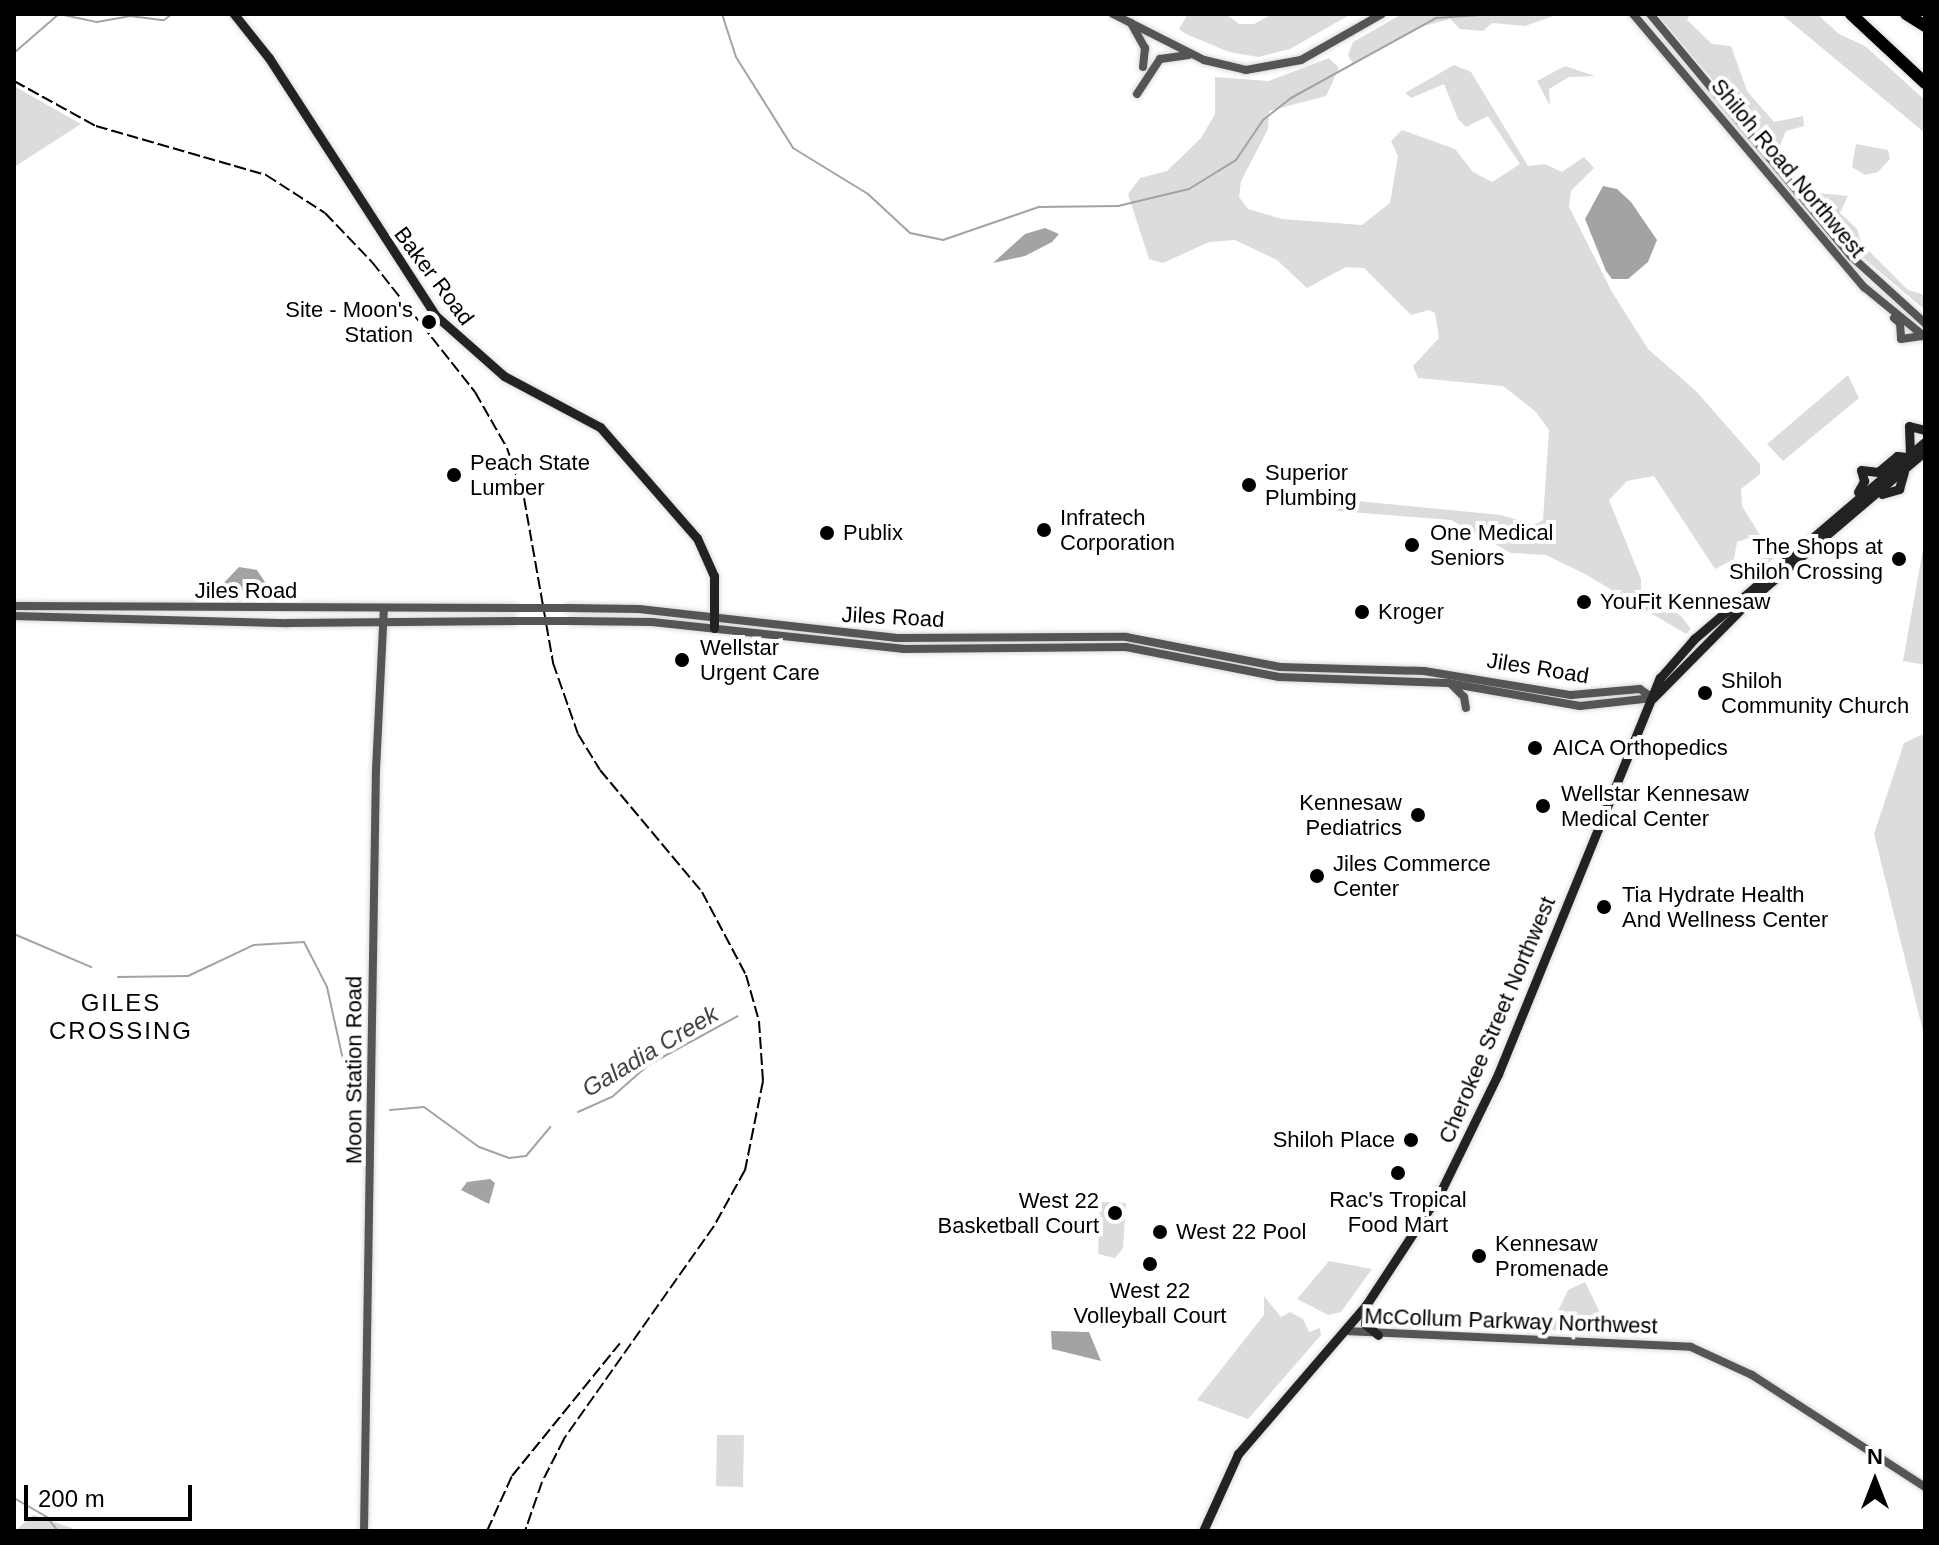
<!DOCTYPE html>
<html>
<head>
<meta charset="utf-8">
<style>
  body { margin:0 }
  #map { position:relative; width:1939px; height:1545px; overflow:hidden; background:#fff; font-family:Arial,sans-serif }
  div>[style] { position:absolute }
  .green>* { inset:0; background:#dcdcdc }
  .water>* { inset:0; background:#a3a3a3 }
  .stream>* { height:2px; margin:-1px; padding:0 1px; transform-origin:1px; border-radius:1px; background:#a3a3a3 }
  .roads { filter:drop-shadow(0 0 2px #dbdbdb) drop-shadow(0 0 2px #dbdbdb) }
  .tertiary>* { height:8px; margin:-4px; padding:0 4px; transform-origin:4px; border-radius:4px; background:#555 }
  .secondary>* { height:9px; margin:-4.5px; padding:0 4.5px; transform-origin:4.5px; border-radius:4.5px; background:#222 }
  .motorway>* { height:12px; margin:-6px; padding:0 6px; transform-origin:6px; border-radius:6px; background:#000 }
  .rail>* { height:2px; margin-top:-1px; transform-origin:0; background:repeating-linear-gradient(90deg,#000 0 12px,transparent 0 16px) }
  .tertiary-bridge>* { height:8px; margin:-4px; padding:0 4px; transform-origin:4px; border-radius:4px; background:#555 }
  .dots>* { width:22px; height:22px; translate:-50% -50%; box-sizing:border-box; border:4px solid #fff; border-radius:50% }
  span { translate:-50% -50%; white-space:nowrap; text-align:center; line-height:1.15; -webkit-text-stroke:8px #fff; paint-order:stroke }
  .street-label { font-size:22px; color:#000 }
  .poi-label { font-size:22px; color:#000 }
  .right { translate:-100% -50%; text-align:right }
  .left { translate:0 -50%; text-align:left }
  .neighbourhood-label { font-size:24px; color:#000; letter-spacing:2px }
  .water-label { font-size:24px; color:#444; font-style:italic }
  .frame { position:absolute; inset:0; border:16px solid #000; pointer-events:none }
  .north { position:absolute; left:1835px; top:1441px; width:80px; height:80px; -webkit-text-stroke:6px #fff; paint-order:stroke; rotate:0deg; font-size:22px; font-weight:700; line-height:32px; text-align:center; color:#000 }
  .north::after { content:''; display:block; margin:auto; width:28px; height:36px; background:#000; clip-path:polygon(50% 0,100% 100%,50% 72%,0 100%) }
  .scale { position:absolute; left:24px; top:1485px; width:168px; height:36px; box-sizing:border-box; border:4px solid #000; border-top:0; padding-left:10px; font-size:24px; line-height:28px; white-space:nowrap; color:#000; -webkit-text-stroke:6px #fff; paint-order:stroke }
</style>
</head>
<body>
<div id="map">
  <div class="green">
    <div style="clip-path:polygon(1188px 14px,1227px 15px,1239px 24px,1254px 24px,1273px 14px,1351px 14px,1290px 49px,1258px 57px,1229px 52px,1186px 34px,1179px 29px)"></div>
    <div style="clip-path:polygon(1402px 14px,1559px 14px,1525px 26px,1492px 23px,1483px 31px,1460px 29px,1450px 19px,1424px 26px,1353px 64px,1348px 55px,1353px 42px)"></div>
    <div style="clip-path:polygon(1657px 14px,1690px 14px,1687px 20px,1712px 44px,1731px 46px,1747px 91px,1774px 122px,1803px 116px,1804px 126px,1786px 131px,1779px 148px,1766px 143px)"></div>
    <div style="clip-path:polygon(1781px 14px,1817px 14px,1839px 34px,1865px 46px,1925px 100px,1925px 133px)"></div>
    <div style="clip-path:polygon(1329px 58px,1339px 68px,1326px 96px,1269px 111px,1268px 129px,1241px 181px,1239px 197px,1248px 209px,1282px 219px,1362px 225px,1390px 203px,1398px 156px,1391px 141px,1402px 130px,1455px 149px,1473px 172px,1492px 182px,1520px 164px,1488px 116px,1466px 127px,1458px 119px,1444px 84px,1411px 98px,1405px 93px,1454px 65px,1471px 72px,1528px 166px,1545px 164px,1562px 172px,1584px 157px,1594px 168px,1571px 191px,1569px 207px,1612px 292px,1648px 349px,1696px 391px,1760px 464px,1760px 474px,1741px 489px,1742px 506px,1774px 558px,1766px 565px,1748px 538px,1737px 542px,1734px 559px,1715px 569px,1654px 476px,1627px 481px,1609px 500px,1641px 579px,1641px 590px,1681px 616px,1691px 629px,1686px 634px,1585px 574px,1546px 555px,1511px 553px,1451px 520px,1337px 511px,1342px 504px,1357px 501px,1501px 515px,1534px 525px,1543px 520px,1549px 430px,1536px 412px,1503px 386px,1418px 378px,1413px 366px,1439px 338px,1435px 313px,1429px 310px,1411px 315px,1364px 268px,1346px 267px,1307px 288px,1277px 260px,1235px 240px,1209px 242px,1163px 263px,1149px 259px,1128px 194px,1140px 178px,1167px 171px,1201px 138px,1215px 114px,1215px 77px,1269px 81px)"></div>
    <div style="clip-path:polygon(1565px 66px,1595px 76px,1569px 77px,1549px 89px,1550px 106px,1537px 81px)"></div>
    <div style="clip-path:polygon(14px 86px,81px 124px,14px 167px)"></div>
    <div style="clip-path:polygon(1856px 144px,1888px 150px,1890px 159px,1878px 172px,1865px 175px,1852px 167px)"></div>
    <div style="clip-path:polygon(1818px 193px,1848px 196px,1840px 213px,1857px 229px,1862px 244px,1908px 290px,1925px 295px,1925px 310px,1859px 254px,1817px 203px)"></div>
    <div style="clip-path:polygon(1848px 375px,1859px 398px,1783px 461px,1767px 444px)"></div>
    <div style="clip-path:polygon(1925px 538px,1925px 665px,1903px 661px)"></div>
    <div style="clip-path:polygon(1925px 733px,1925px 1039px,1874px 834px,1904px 743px)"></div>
    <div style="clip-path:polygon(1100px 1202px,1126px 1203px,1123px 1248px,1115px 1258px,1098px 1254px)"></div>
    <div style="clip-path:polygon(1329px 1261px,1372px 1269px,1341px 1312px,1328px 1315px,1297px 1299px)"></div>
    <div style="clip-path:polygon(1585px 1282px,1610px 1333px,1549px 1330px,1568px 1290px)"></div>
    <div style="clip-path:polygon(1264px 1296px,1281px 1317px,1290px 1312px,1303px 1319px,1309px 1332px,1320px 1328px,1321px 1335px,1248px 1419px,1197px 1400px,1264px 1315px)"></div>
    <div style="clip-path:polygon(717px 1435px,744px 1435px,743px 1487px,716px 1486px)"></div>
    <div style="clip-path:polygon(33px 1515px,72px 1528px,72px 1531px,15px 1531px)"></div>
  </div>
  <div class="water">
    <div style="clip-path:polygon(1603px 186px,1617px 189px,1631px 202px,1657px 240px,1648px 262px,1628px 279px,1612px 279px,1606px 271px,1585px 219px)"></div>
    <div style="clip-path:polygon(1045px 228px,1059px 234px,1052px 242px,1025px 256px,993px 263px,1025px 234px)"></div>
    <div style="clip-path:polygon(239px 567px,257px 570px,275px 597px,257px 590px,215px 592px)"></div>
    <div style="clip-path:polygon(490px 1179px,495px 1183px,489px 1204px,461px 1190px,467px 1182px)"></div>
    <div style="clip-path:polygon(1051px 1331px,1089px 1332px,1101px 1361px,1052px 1349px)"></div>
  </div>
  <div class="stream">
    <div style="left:722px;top:14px;width:45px;rotate:72deg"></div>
    <div style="left:736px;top:57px;width:107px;rotate:57.9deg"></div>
    <div style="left:793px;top:148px;width:88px;rotate:31.5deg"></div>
    <div style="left:868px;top:194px;width:57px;rotate:42.9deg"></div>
    <div style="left:910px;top:233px;width:34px;rotate:12deg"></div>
    <div style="left:943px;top:240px;width:102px;rotate:-19deg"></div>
    <div style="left:1039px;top:207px;width:79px;rotate:-0.7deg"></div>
    <div style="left:1118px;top:206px;width:73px;rotate:-13.5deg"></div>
    <div style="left:1189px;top:189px;width:55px;rotate:-31.7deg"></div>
    <div style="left:1236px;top:160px;width:48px;rotate:-56deg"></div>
    <div style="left:1263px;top:120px;width:36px;rotate:-38deg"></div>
    <div style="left:1291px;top:98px;width:166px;rotate:-28.9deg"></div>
    <div style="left:1436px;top:18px;width:59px;rotate:-3.9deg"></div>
    <div style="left:15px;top:52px;width:58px;rotate:-40.8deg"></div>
    <div style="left:59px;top:14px;width:39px;rotate:12deg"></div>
    <div style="left:97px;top:22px;width:34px;rotate:-10deg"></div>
    <div style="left:130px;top:16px;width:34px;rotate:7deg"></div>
    <div style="left:164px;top:20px;width:10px;rotate:-37deg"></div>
    <div style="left:14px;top:934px;width:84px;rotate:23.2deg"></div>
    <div style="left:118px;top:977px;width:70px;rotate:-0.8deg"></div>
    <div style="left:188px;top:976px;width:73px;rotate:-25.2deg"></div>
    <div style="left:254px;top:945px;width:50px;rotate:-3.4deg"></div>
    <div style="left:304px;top:942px;width:51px;rotate:62.9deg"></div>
    <div style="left:327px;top:987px;width:79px;rotate:77.6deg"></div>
    <div style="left:344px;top:1064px;width:40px;rotate:68deg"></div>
    <div style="left:390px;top:1110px;width:34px;rotate:-5deg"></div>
    <div style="left:424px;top:1107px;width:68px;rotate:36deg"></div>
    <div style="left:479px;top:1147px;width:32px;rotate:20deg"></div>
    <div style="left:509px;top:1158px;width:17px;rotate:-7deg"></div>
    <div style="left:526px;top:1156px;width:38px;rotate:-50deg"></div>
    <div style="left:578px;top:1112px;width:37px;rotate:-24deg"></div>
    <div style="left:612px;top:1097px;width:48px;rotate:-41.6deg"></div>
    <div style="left:648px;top:1065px;width:102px;rotate:-28.6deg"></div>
    <div style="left:14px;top:1498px;width:38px;rotate:30deg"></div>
    <div style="left:47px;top:1517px;width:18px;rotate:52deg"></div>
  </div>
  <div class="roads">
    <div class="tertiary">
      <div style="left:1113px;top:14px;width:102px;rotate:26.8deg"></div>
      <div style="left:1204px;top:60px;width:43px;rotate:13.4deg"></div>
      <div style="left:1246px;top:70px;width:56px;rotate:-10.3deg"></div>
      <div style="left:1301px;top:60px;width:93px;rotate:-29.6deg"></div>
      <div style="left:1633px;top:14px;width:358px;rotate:49.8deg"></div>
      <div style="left:1864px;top:287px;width:79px;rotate:39.3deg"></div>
      <div style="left:1650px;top:14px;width:315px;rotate:50.3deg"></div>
      <div style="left:1851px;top:256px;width:100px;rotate:42.2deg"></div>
      <div style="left:1131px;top:23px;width:29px;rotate:61deg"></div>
      <div style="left:1145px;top:48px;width:19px;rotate:96deg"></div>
      <div style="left:1137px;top:94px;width:42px;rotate:-56.7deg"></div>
      <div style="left:1160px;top:59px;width:29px;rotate:-8deg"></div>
      <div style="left:1894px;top:318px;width:8px;rotate:40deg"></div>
      <div style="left:1900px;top:323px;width:16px;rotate:86deg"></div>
      <div style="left:1901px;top:339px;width:21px;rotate:-8deg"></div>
      <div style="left:14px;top:606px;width:501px;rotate:0.23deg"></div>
      <div style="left:568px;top:608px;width:71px;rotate:0.8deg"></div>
      <div style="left:639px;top:609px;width:260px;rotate:6.4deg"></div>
      <div style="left:897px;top:638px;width:229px;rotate:-0.3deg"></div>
      <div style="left:1126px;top:637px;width:157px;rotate:11deg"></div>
      <div style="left:1280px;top:667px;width:144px;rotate:1.6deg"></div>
      <div style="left:1424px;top:671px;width:149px;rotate:9.3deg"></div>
      <div style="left:1571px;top:695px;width:69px;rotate:-5deg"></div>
      <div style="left:1640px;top:689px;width:16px;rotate:35deg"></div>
      <div style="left:14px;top:616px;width:274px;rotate:1.5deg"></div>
      <div style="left:288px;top:623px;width:226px;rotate:-0.5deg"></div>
      <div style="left:572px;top:621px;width:80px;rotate:0.7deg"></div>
      <div style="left:652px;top:622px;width:252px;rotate:6.1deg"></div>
      <div style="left:903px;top:649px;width:223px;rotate:-0.5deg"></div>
      <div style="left:1126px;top:647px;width:156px;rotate:11.1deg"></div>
      <div style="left:1279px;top:677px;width:169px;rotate:2deg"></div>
      <div style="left:1448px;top:683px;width:134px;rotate:9.9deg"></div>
      <div style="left:1580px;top:706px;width:73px;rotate:-6.3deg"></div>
      <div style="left:1452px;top:685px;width:17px;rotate:45deg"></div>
      <div style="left:1464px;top:697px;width:11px;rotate:80deg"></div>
      <div style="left:1345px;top:1331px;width:346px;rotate:2.6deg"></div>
      <div style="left:1691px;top:1347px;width:67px;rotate:24.7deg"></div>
      <div style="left:1752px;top:1375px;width:206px;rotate:32.9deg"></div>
      <div style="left:364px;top:1531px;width:761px;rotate:-89.1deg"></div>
      <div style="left:376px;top:770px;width:161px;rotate:-87.2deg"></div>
    </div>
    <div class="secondary">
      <div style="left:234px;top:14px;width:56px;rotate:51.5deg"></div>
      <div style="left:269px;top:58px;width:306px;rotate:57.1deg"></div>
      <div style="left:435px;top:315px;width:92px;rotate:41.5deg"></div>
      <div style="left:504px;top:376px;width:109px;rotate:28deg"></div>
      <div style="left:600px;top:427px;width:147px;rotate:48.9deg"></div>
      <div style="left:697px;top:538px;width:42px;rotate:65.9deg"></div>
      <div style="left:714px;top:576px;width:52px;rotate:90deg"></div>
      <div style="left:1910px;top:455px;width:29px;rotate:-92deg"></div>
      <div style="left:1909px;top:426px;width:16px;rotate:14deg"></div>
      <div style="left:1858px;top:492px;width:13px;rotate:-61deg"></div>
      <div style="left:1864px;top:481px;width:11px;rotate:-105deg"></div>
      <div style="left:1861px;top:470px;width:17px;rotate:7deg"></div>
      <div style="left:1878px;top:472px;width:25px;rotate:-40deg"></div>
      <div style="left:1897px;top:456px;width:10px;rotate:6deg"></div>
      <div style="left:1882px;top:494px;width:18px;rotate:-16deg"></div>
      <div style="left:1899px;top:489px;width:18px;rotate:-74deg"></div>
      <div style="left:1653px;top:698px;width:136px;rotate:-45.3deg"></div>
      <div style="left:1749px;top:601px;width:231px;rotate:-40.4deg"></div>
      <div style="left:1366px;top:1305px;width:19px;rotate:93deg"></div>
      <div style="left:1365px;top:1324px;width:17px;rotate:40deg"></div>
      <div style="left:1203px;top:1531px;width:85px;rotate:-65.6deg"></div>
      <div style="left:1238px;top:1454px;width:196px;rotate:-49.3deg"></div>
      <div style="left:1366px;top:1305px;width:136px;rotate:-56.7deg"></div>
      <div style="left:1441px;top:1191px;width:130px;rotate:-64deg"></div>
      <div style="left:1498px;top:1074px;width:428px;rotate:-67.8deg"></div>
      <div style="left:1660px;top:678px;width:52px;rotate:-48.9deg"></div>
      <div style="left:1694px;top:639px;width:304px;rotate:-40.5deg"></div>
    </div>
    <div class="motorway">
      <div style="left:1851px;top:14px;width:101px;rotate:43deg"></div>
      <div style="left:1906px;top:14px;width:22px;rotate:32deg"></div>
    </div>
  </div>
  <div class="rail">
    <div style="left:14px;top:81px;width:94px;rotate:28.8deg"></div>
    <div style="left:96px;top:126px;width:177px;rotate:16.1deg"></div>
    <div style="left:266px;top:175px;width:70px;rotate:32.8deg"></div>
    <div style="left:325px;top:213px;width:68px;rotate:46.2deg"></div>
    <div style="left:372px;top:262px;width:166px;rotate:51.6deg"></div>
    <div style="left:475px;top:392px;width:64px;rotate:60.3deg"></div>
    <div style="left:507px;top:448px;width:53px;rotate:71.2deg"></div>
    <div style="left:524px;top:498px;width:168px;rotate:80deg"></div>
    <div style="left:553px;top:663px;width:75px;rotate:70.6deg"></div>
    <div style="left:578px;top:734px;width:42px;rotate:58.6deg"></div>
    <div style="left:600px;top:770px;width:159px;rotate:50.1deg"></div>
    <div style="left:702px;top:892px;width:94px;rotate:62.1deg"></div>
    <div style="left:746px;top:975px;width:48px;rotate:74.2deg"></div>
    <div style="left:759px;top:1021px;width:60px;rotate:86.2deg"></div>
    <div style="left:763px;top:1081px;width:91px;rotate:101.4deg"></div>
    <div style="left:745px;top:1170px;width:64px;rotate:119deg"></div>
    <div style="left:714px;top:1226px;width:261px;rotate:125.2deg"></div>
    <div style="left:564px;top:1439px;width:48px;rotate:117.1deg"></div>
    <div style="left:542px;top:1482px;width:52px;rotate:109.1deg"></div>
    <div style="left:487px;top:1531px;width:60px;rotate:-65.6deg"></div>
    <div style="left:512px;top:1476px;width:171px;rotate:-50.9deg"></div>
  </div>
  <div class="tertiary-bridge">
    <div style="left:515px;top:608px;width:53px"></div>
    <div style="left:514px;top:621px;width:58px"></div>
  </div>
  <div class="dots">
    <div style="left:429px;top:322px;background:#000"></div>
    <div style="left:454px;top:475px;background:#000"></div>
    <div style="left:1249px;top:485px;background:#000"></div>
    <div style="left:1044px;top:530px;background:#000"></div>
    <div style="left:827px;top:533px;background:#000"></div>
    <div style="left:1412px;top:545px;background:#000"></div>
    <div style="left:1899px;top:559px;background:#000"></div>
    <div style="left:1584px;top:602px;background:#000"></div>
    <div style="left:1362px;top:612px;background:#000"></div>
    <div style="left:682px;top:660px;background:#000"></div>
    <div style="left:1705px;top:693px;background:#000"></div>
    <div style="left:1535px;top:748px;background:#000"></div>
    <div style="left:1543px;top:806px;background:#000"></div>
    <div style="left:1418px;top:815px;background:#000"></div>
    <div style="left:1317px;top:876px;background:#000"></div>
    <div style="left:1604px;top:907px;background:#000"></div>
    <div style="left:1411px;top:1140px;background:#000"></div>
    <div style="left:1398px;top:1173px;background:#000"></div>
    <div style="left:1115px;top:1213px;background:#000"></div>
    <div style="left:1160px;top:1232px;background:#000"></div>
    <div style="left:1479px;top:1256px;background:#000"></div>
    <div style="left:1150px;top:1264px;background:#000"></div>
  </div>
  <div class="street-label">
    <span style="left:1788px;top:168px;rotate:50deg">Shiloh Road Northwest</span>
    <span style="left:434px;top:276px;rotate:53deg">Baker Road</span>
    <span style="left:246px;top:591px">Jiles Road</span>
    <span style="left:893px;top:617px;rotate:3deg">Jiles Road</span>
    <span style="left:1538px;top:668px;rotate:9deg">Jiles Road</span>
    <span style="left:1497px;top:1020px;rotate:-67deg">Cherokee Street Northwest</span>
    <span style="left:354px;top:1070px;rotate:-90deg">Moon Station Road</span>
    <span style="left:1511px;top:1321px;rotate:2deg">McCollum Parkway Northwest</span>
  </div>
  <div class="poi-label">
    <span class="right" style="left:413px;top:322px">Site - Moon's<br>Station</span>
    <span class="left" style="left:470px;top:475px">Peach State<br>Lumber</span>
    <span class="left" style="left:1265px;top:485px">Superior<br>Plumbing</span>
    <span class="left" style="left:1060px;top:530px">Infratech<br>Corporation</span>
    <span class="left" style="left:1430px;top:545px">One Medical<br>Seniors</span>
    <span class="left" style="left:843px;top:533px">Publix</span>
    <span class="right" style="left:1883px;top:559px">The Shops at<br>Shiloh Crossing</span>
    <span class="left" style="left:1600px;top:602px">YouFit Kennesaw</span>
    <span class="left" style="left:1378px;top:612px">Kroger</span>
    <span class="left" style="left:700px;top:660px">Wellstar<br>Urgent Care</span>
    <span class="left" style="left:1721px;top:693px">Shiloh<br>Community Church</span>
    <span class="left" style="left:1553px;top:748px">AICA Orthopedics</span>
    <span class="left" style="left:1561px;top:806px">Wellstar Kennesaw<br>Medical Center</span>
    <span class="right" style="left:1402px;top:815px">Kennesaw<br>Pediatrics</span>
    <span class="left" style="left:1333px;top:876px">Jiles Commerce<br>Center</span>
    <span class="left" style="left:1622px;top:907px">Tia Hydrate Health<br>And Wellness Center</span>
    <span class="right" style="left:1395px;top:1140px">Shiloh Place</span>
    <span style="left:1398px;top:1212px">Rac's Tropical<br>Food Mart</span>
    <span class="right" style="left:1099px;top:1213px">West 22<br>Basketball Court</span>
    <span class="left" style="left:1176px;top:1232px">West 22 Pool</span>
    <span class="left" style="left:1495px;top:1256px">Kennesaw<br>Promenade</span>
    <span style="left:1150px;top:1303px">West 22<br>Volleyball Court</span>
  </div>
  <div class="neighbourhood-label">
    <span style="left:121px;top:1017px">GILES<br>CROSSING</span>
  </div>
  <div class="water-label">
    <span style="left:650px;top:1051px;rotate:-31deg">Galadia Creek</span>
  </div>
  <div class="frame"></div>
  <div class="north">N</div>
  <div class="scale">200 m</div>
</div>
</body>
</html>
